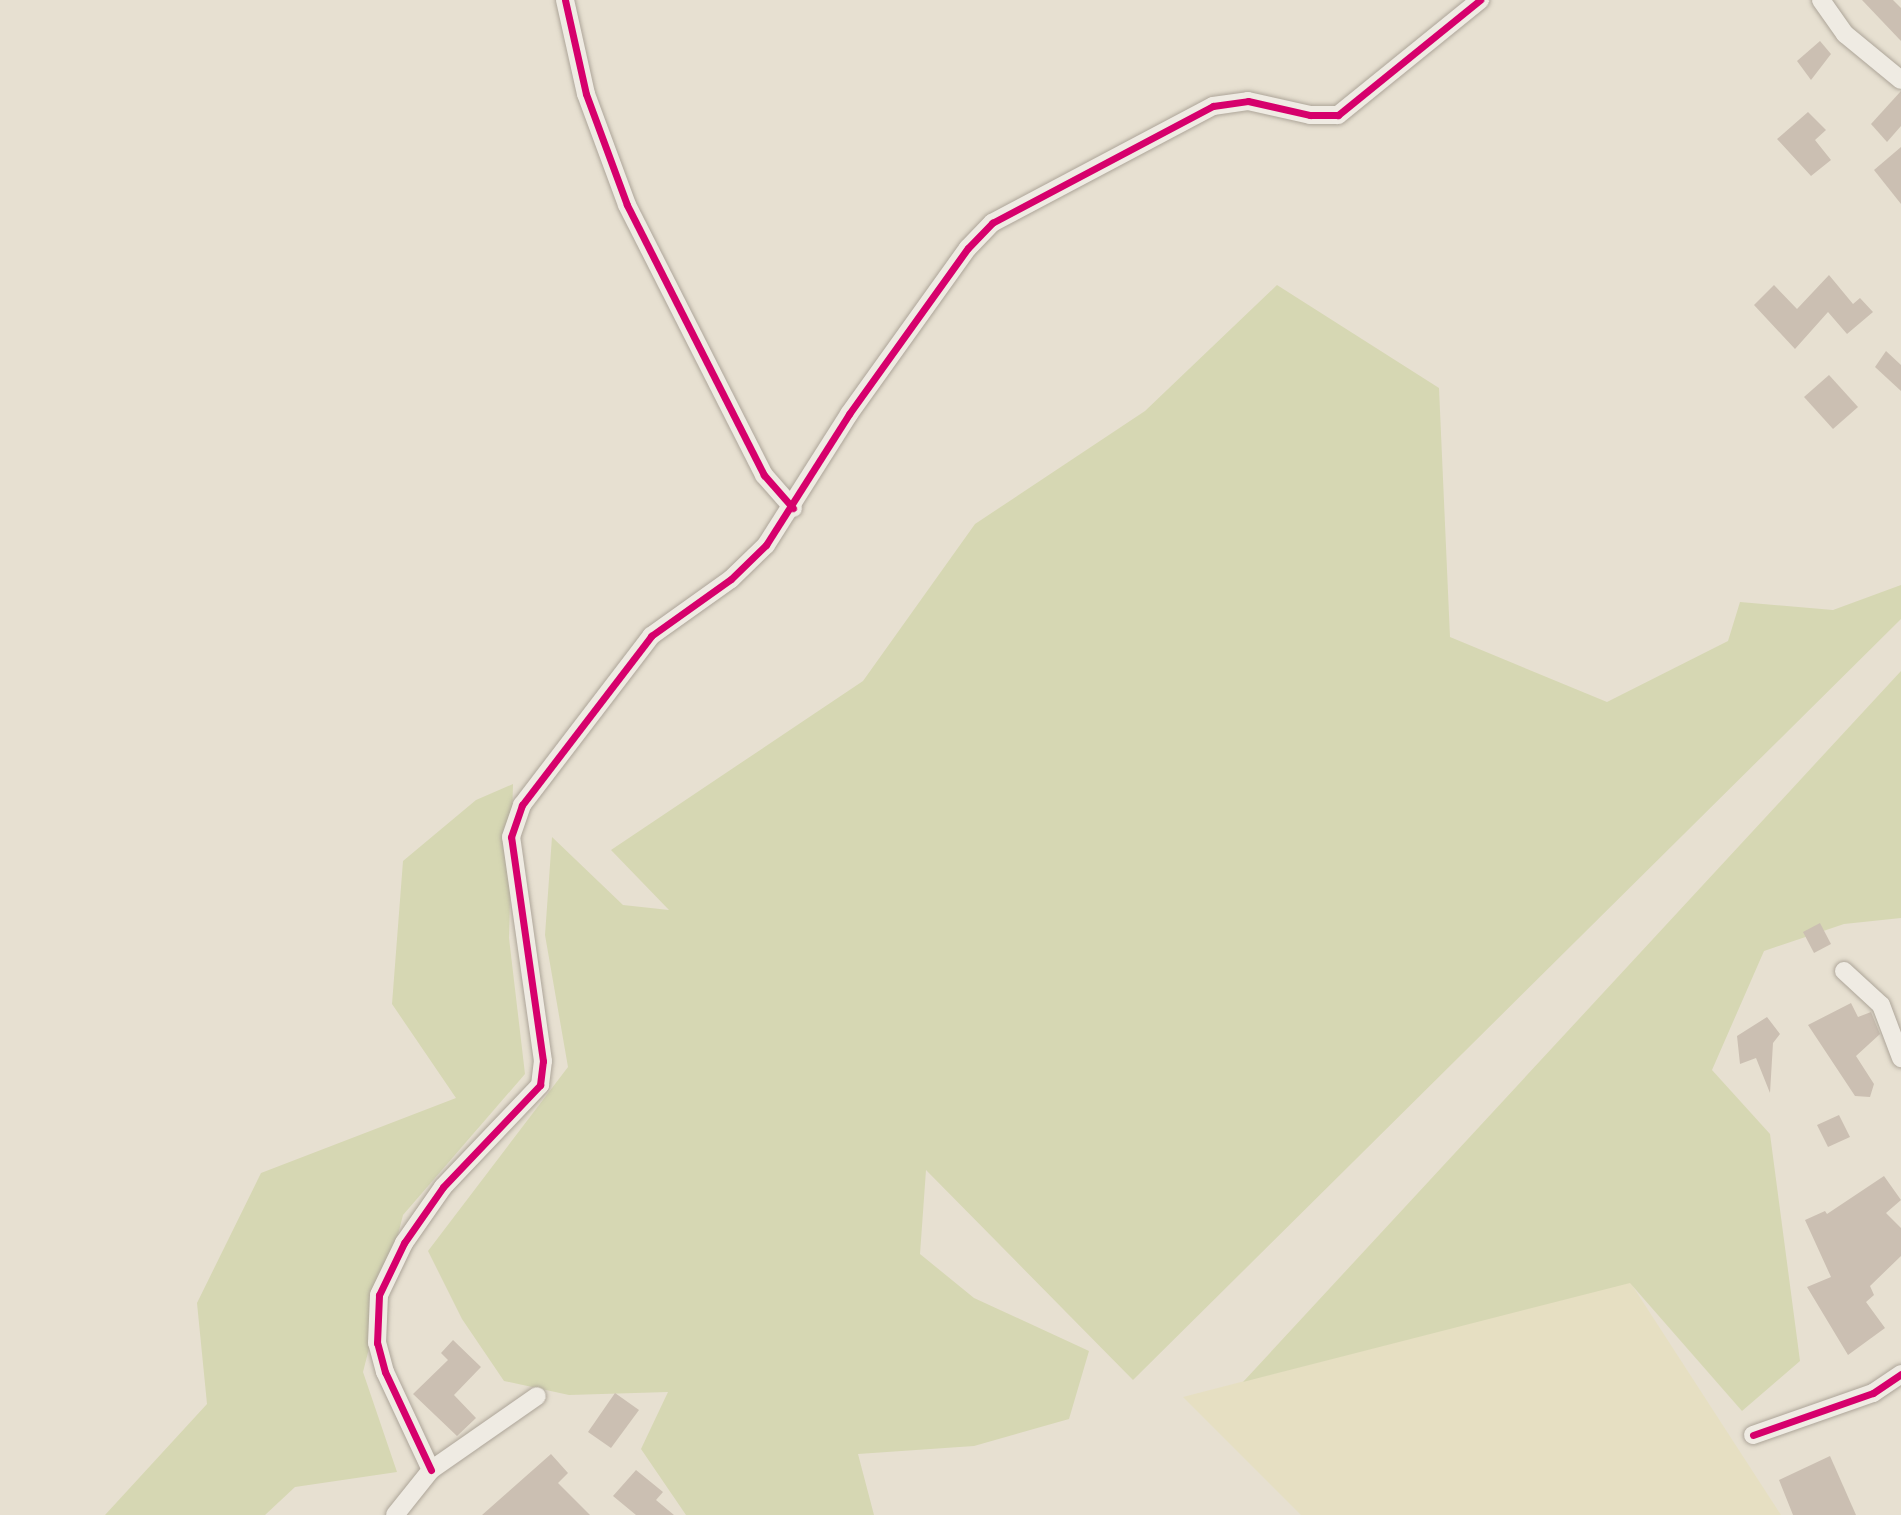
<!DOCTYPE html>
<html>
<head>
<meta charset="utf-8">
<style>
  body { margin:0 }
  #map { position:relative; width:1901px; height:1515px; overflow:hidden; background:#e7e0d1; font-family:Literata,serif }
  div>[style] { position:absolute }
  .farmland>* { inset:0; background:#e6dfc2 }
  .green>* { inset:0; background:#d6d7b3 }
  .building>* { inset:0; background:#cbbfb2 }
  .roads { filter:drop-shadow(0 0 2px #ada599) drop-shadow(0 0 2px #ada599) }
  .street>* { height:18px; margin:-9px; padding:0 9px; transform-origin:9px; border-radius:9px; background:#efebe3 }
  .cycleway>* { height:7px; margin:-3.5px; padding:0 3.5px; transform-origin:3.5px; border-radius:3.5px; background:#d6006c }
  span { translate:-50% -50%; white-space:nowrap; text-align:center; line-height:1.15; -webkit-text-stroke:5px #f7eed8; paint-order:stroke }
</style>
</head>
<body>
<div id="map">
  <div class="farmland">
    <div style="clip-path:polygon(1630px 1282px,1781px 1515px,1301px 1515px,1183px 1397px)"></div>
  </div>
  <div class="green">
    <div style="clip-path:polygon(1277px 285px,1439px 388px,1450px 637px,1607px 702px,1728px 641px,1740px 602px,1833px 610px,1901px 585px,1901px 619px,1133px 1380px,926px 1170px,920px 1254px,974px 1298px,1089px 1351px,1069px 1419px,974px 1446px,858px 1454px,874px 1515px,686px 1515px,641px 1449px,668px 1392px,569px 1395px,504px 1381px,462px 1319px,428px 1251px,568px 1067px,545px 935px,552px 837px,623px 905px,669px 910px,611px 850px,863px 681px,975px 524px,1145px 411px)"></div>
    <div style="clip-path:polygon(1901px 671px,1901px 918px,1844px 924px,1764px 951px,1712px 1070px,1770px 1134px,1800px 1361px,1742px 1411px,1630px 1283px,1243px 1382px)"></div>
    <div style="clip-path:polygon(513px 784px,509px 938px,525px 1074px,403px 1215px,363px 1372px,397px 1472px,295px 1487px,265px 1515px,105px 1515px,207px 1404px,197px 1303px,261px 1173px,456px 1098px,392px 1004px,403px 861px,476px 800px)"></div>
  </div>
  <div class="building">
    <div style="clip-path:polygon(1862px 0,1893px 0,1901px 8px,1901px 41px)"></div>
    <div style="clip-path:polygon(1820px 41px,1831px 54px,1811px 80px,1797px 61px)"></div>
    <div style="clip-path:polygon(1901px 91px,1901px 126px,1887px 142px,1871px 124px)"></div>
    <div style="clip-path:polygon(1808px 112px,1826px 130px,1815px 140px,1831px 160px,1811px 176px,1777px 139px)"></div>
    <div style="clip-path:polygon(1901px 147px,1901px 204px,1874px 170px)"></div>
    <div style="clip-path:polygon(1829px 275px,1853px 304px,1860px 298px,1873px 312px,1847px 334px,1828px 312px,1795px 349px,1754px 305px,1774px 285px,1797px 309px)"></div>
    <div style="clip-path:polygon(1886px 351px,1901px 365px,1901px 391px,1875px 367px)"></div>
    <div style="clip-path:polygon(1829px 375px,1858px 407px,1833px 429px,1804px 397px)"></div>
    <div style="clip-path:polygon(1820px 923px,1831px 944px,1814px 953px,1803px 932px)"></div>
    <div style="clip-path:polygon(1851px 1003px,1858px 1017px,1871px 1012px,1880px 1034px,1856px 1056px,1874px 1084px,1870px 1097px,1855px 1096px,1808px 1025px)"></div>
    <div style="clip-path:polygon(1767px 1017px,1780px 1034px,1773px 1043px,1770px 1093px,1756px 1058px,1740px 1064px,1737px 1036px)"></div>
    <div style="clip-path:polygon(1839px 1115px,1850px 1137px,1828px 1147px,1817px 1125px)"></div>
    <div style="clip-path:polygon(1884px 1176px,1901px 1200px,1886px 1213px,1901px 1228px,1901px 1256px,1870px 1286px,1874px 1295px,1866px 1302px,1885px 1328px,1848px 1355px,1807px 1287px,1831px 1277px,1805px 1220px,1825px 1211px,1827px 1214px)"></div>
    <div style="clip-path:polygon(453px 1340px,481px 1367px,454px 1395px,476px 1418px,457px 1436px,413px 1394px,448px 1360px,441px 1353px)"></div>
    <div style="clip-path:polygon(615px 1393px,639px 1410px,611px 1448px,588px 1432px)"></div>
    <div style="clip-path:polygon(551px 1454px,568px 1473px,558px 1483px,590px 1515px,482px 1515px)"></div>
    <div style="clip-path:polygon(1830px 1456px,1856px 1515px,1793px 1515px,1779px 1480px)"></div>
    <div style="clip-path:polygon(636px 1470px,663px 1492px,656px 1500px,674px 1515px,636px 1515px,613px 1496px)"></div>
  </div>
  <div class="roads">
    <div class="street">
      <div style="left:565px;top:0;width:96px;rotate:77.4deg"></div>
      <div style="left:586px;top:94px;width:118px;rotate:69.7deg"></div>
      <div style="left:627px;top:205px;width:303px;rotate:63.1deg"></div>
      <div style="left:764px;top:475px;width:44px;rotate:48.7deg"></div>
      <div style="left:1821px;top:0;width:42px;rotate:54.8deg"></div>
      <div style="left:1845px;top:34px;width:72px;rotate:39.4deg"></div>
      <div style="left:1844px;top:971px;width:50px;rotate:42.6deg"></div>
      <div style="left:1881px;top:1005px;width:57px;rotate:69.3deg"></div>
      <div style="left:1753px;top:1435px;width:127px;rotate:-19.3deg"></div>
      <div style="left:1873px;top:1393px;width:34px;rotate:-34deg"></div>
      <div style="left:431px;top:1470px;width:108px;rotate:-115.1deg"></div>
      <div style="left:385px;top:1372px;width:30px;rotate:-105deg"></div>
      <div style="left:377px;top:1343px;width:48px;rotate:-87.6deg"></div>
      <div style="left:379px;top:1295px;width:58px;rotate:-64.3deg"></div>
      <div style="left:404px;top:1243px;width:68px;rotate:-55.1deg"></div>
      <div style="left:443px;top:1187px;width:141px;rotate:-46.4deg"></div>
      <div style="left:540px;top:1085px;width:24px;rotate:-83deg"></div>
      <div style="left:543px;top:1061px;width:226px;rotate:-98.1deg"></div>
      <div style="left:511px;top:837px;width:34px;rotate:-71deg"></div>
      <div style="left:522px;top:805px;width:213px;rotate:-52.6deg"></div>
      <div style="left:651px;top:636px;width:98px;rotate:-35.5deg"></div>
      <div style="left:731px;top:579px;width:49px;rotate:-44.2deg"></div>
      <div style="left:766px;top:545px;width:155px;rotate:-57.6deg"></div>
      <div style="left:849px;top:414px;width:204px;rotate:-54.4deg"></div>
      <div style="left:968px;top:248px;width:35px;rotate:-46deg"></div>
      <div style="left:992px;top:223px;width:250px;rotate:-27.9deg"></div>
      <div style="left:1213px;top:106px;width:35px;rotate:-8deg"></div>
      <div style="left:1248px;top:101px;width:64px;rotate:12.7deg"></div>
      <div style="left:1310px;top:115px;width:28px"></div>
      <div style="left:1338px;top:115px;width:183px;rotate:-39deg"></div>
      <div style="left:395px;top:1515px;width:58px;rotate:-51.3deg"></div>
      <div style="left:431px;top:1470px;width:129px;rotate:-34.9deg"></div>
    </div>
  </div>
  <div class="cycleway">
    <div style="left:565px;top:0;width:96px;rotate:77.4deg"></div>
    <div style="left:586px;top:94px;width:118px;rotate:69.7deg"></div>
    <div style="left:627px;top:205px;width:303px;rotate:63.1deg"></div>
    <div style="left:764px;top:475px;width:44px;rotate:48.7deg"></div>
    <div style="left:1753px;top:1435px;width:127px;rotate:-19.3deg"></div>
    <div style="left:1873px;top:1393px;width:34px;rotate:-34deg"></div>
    <div style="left:431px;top:1470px;width:108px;rotate:-115.1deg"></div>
    <div style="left:385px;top:1372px;width:30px;rotate:-105deg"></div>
    <div style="left:377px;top:1343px;width:48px;rotate:-87.6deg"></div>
    <div style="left:379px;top:1295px;width:58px;rotate:-64.3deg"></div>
    <div style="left:404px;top:1243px;width:68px;rotate:-55.1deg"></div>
    <div style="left:443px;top:1187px;width:141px;rotate:-46.4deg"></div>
    <div style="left:540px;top:1085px;width:24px;rotate:-83deg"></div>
    <div style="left:543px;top:1061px;width:226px;rotate:-98.1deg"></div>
    <div style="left:511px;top:837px;width:34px;rotate:-71deg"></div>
    <div style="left:522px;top:805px;width:213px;rotate:-52.6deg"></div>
    <div style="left:651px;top:636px;width:98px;rotate:-35.5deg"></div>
    <div style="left:731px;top:579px;width:49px;rotate:-44.2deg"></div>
    <div style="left:766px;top:545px;width:155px;rotate:-57.6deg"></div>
    <div style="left:849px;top:414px;width:204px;rotate:-54.4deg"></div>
    <div style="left:968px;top:248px;width:35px;rotate:-46deg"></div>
    <div style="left:992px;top:223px;width:250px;rotate:-27.9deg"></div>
    <div style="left:1213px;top:106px;width:35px;rotate:-8deg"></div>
    <div style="left:1248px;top:101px;width:64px;rotate:12.7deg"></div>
    <div style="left:1310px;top:115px;width:28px"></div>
    <div style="left:1338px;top:115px;width:183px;rotate:-39deg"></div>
  </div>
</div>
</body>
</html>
